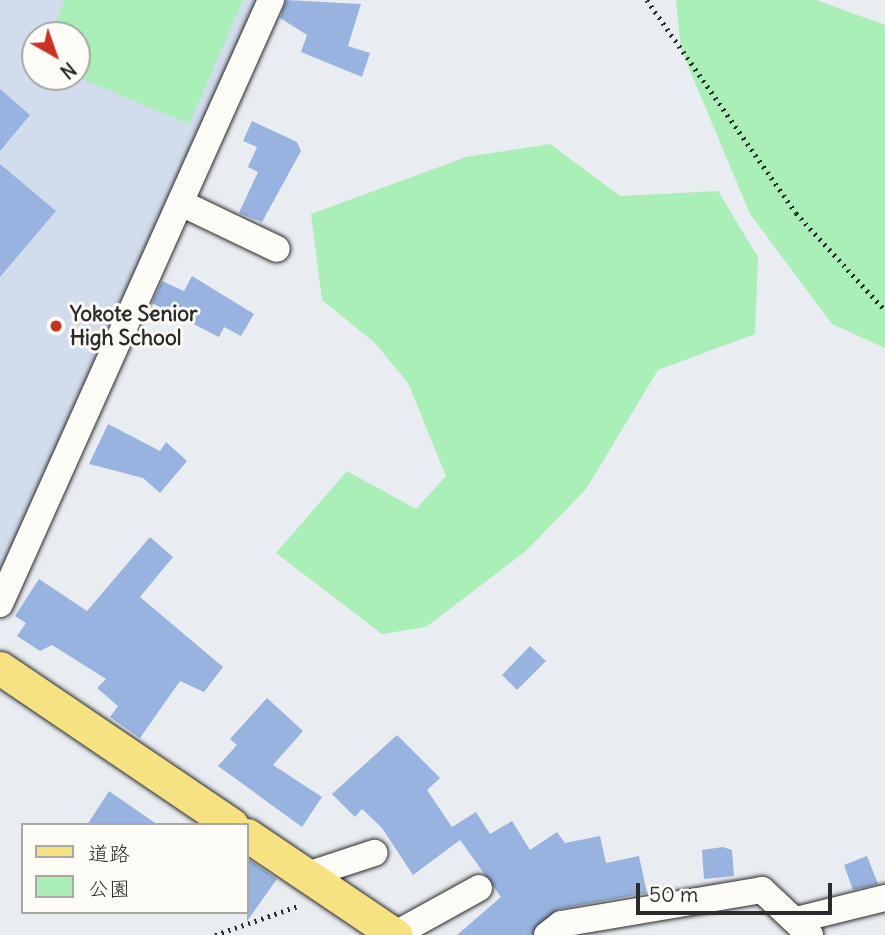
<!DOCTYPE html>
<html>
<head>
<meta charset="utf-8">
<style>
  body { margin:0 }
  #map { position:relative; width:885px; height:935px; overflow:hidden; background:#e9edf2; font-family:Delius,"Klee One",sans-serif }
  div>[style] { position:absolute }
  .built>* { inset:0; background:#d1dcec }
  .green>* { inset:0; background:#aaeeb8 }
  .building>* { inset:0; background:#98b3df }
  .path>* { height:4.5px; margin-top:-2.25px; transform-origin:0; background:repeating-linear-gradient(90deg,#2b2b2b 0 2px,transparent 0 7px) }
  .roads { filter:drop-shadow(0 0 2px #2b2b2b) drop-shadow(0 0 2px #2b2b2b) }
  .minor>* { height:26px; margin:-13px; padding:0 13px; transform-origin:13px; border-radius:13px; background:#fdfcf7 }
  .major>* { height:33px; margin:-16.5px; padding:0 16.5px; transform-origin:16.5px; border-radius:16.5px; background:#f7e281 }
  .dots>* { width:19px; height:19px; translate:-50% -50%; box-sizing:border-box; border:4px solid #fdfcf7; border-radius:50% }
  span { translate:-50% -50%; white-space:nowrap; text-align:center; line-height:1.15; -webkit-text-stroke:6px #fdfcf7; paint-order:stroke }
  .poi-label { font-size:21px; color:#2b2b2b; font-weight:700 }
  .left { translate:0 -50%; text-align:left }
  .legend { position:absolute; left:21px; top:823px; width:228px; height:91px; box-sizing:border-box; background:#fdfcf7; border:2px solid #a9a8a5; margin:0; padding:9px 12px; list-style:none; font-size:21px; color:#2b2b2b }
  .legend li { display:flex; align-items:center; gap:14px; height:35px }
  .legend b { width:35px; border:2px solid #a9a8a5 }
  .north { position:absolute; left:21px; top:21px; width:70px; height:70px; box-sizing:border-box; background:#fdfcf7; border:2px solid #a9a8a5; border-radius:50%; rotate:140deg; font-size:19px; font-weight:700; line-height:28px; text-align:center; color:#2b2b2b }
  .north::after { content:''; display:block; margin:auto; width:24px; height:32px; background:#c8321e; clip-path:polygon(50% 0,100% 100%,50% 72%,0 100%) }
  .scale { position:absolute; left:636px; top:883px; width:196px; height:32px; box-sizing:border-box; border:4px solid #2b2b2b; border-top:0; padding-left:9px; font-size:21px; line-height:24px; white-space:nowrap; color:#2b2b2b; -webkit-text-stroke:5px #fdfcf7; paint-order:stroke }
</style>
</head>
<body>
<div id="map">
  <div class="built">
    <div style="clip-path:polygon(evenodd,0 0,257px 0,0 574px,0 0,35px 35px,77px 35px,77px 77px,35px 77px,35px 35px)"></div>
  </div>
  <div class="green">
    <div style="clip-path:polygon(65px 0,243px 0,189px 124px,77px 77px,77px 35px,50px 35px)"></div>
    <div style="clip-path:polygon(676px 0,816px 0,885px 25px,885px 348px,832px 324px,750px 214px,681px 49px)"></div>
    <div style="clip-path:polygon(550px 144px,620px 196px,718px 191px,758px 257px,755px 334px,658px 370px,586px 489px,526px 551px,426px 627px,382px 634px,276px 553px,347px 471px,416px 509px,446px 476px,408px 383px,375px 343px,322px 300px,311px 214px,466px 157px)"></div>
  </div>
  <div class="building">
    <div style="clip-path:polygon(286px 0,361px 4px,348px 46px,370px 53px,362px 77px,301px 52px,307px 35px,280px 18px)"></div>
    <div style="clip-path:polygon(0 89px,30px 115px,0 151px)"></div>
    <div style="clip-path:polygon(252px 121px,297px 142px,301px 151px,262px 222px,239px 213px,258px 172px,248px 167px,257px 147px,243px 141px)"></div>
    <div style="clip-path:polygon(0 164px,56px 211px,0 277px)"></div>
    <div style="clip-path:polygon(192px 276px,254px 314px,241px 336px,224px 327px,219px 337px,152px 303px,162px 281px,184px 291px)"></div>
    <div style="clip-path:polygon(108px 424px,160px 451px,166px 442px,187px 461px,160px 493px,143px 478px,89px 464px)"></div>
    <div style="clip-path:polygon(150px 537px,173px 557px,140px 597px,223px 667px,204px 692px,180px 681px,140px 738px,110px 717px,118px 706px,97px 688px,106px 679px,52px 645px,40px 651px,17px 636px,26px 623px,15px 616px,39px 579px,87px 611px)"></div>
    <div style="clip-path:polygon(530px 646px,546px 661px,517px 690px,502px 675px)"></div>
    <div style="clip-path:polygon(267px 698px,303px 731px,273px 765px,322px 797px,302px 827px,218px 766px,237px 745px,230px 739px)"></div>
    <div style="clip-path:polygon(397px 735px,440px 778px,427px 790px,452px 827px,476px 812px,490px 834px,512px 821px,530px 850px,557px 832px,565px 843px,600px 836px,606px 863px,639px 856px,647px 893px,558px 909px,532px 935px,457px 935px,501px 897px,460px 840px,413px 875px,382px 828px,362px 809px,355px 817px,332px 794px)"></div>
    <div style="clip-path:polygon(109px 791px,158px 825px,87px 825px)"></div>
    <div style="clip-path:polygon(723px 847px,732px 850px,734px 876px,704px 879px,702px 850px)"></div>
    <div style="clip-path:polygon(867px 856px,878px 884px,853px 890px,844px 865px)"></div>
    <div style="clip-path:polygon(247px 858px,277px 879px,247px 921px)"></div>
  </div>
  <div class="path">
    <div style="left:647px;top:0;width:260px;rotate:55deg"></div>
    <div style="left:796px;top:213px;width:132px;rotate:47.5deg"></div>
    <div style="left:215px;top:935px;width:88px;rotate:-19.3deg"></div>
  </div>
  <div class="roads">
    <div class="minor">
      <div style="left:181px;top:203px;width:106px;rotate:25.6deg"></div>
      <div style="left:0;top:604px;width:662px;rotate:-65.84deg"></div>
      <div style="left:307px;top:875px;width:71px;rotate:-18.2deg"></div>
      <div style="left:796px;top:920px;width:92px;rotate:-13.9deg"></div>
      <div style="left:394px;top:935px;width:97px;rotate:-28.9deg"></div>
      <div style="left:547px;top:935px;width:18px;rotate:-38deg"></div>
      <div style="left:561px;top:924px;width:204px;rotate:-9.6deg"></div>
      <div style="left:762px;top:890px;width:66px;rotate:43.2deg"></div>
    </div>
    <div class="major">
      <div style="left:0;top:668px;width:280px;rotate:34.1deg"></div>
      <div style="left:247px;top:835px;width:179px;rotate:34deg"></div>
    </div>
  </div>
  <div class="dots">
    <div style="left:56px;top:326px;background:#c8321e"></div>
  </div>
  <div class="poi-label">
    <span class="left" style="left:70px;top:326px">Yokote Senior<br>High School</span>
  </div>
  <ul class="legend">
  <li><b style="height:9px;background:#f7e281"></b>道路</li>
  <li><b style="height:19px;background:#aaeeb8"></b>公園</li>
  </ul>
  <div class="north">N</div>
  <div class="scale">50 m</div>
</div>
</body>
</html>
